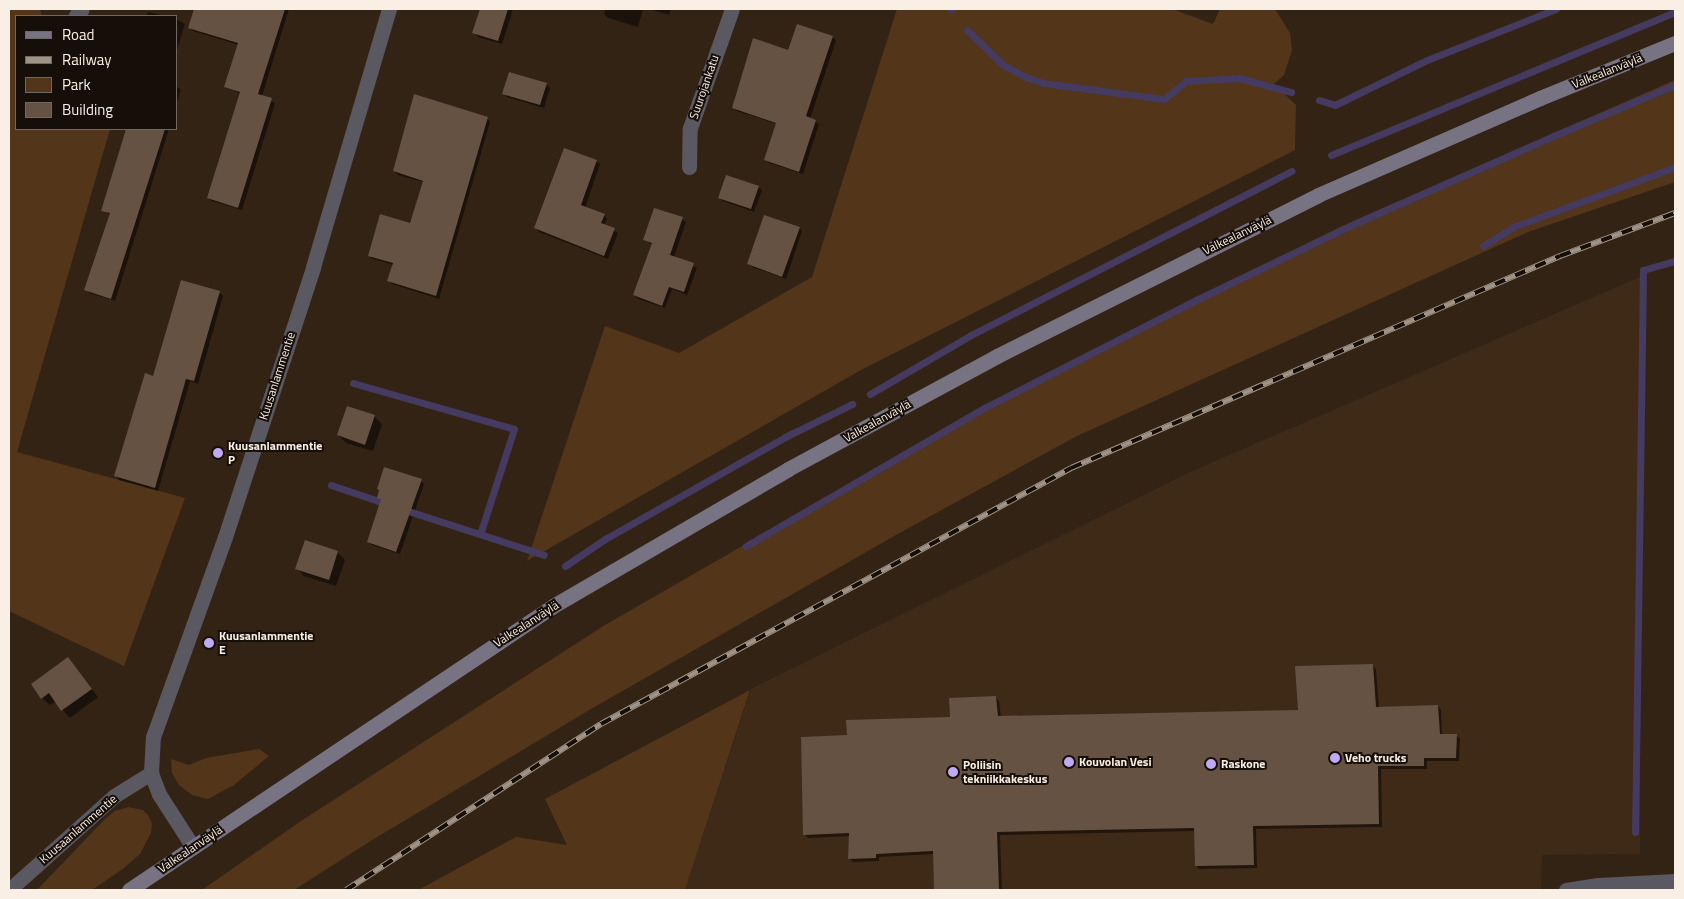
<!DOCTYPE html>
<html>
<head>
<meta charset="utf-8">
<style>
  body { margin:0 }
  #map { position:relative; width:1684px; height:899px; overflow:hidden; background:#332315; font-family:"Titillium Web",sans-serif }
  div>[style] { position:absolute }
  .built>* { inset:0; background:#3f2a17 }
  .green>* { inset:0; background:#533519 }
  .shadow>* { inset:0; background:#0007 }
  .stream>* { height:7px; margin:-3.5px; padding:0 3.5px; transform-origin:3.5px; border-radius:3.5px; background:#453a5f }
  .building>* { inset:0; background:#655243 }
  .minor>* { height:15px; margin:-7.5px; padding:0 7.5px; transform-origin:7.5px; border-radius:7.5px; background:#5a5861 }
  .tertiary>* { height:15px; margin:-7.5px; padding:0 7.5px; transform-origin:7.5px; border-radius:7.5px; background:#5a5861 }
  .secondary>* { height:15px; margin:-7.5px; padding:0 7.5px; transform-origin:7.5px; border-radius:7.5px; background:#777382 }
  .rail>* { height:5.5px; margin-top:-2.75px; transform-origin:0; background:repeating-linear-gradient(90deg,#160e08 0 11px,#9f9286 0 22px); box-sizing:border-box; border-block:1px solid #9f9286 }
  .dots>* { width:14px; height:14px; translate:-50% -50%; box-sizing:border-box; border:2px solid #160e08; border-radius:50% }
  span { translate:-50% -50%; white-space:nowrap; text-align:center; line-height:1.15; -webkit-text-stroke:4px #160e08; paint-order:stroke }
  .street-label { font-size:12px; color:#faefe5 }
  .poi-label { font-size:12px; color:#faefe5; font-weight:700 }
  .left { translate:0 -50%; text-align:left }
  .frame { position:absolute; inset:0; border:10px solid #faefe5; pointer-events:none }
  .legend { position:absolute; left:15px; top:15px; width:162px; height:115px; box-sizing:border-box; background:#160e08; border:1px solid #716860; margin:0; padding:6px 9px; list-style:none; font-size:15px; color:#faefe5 }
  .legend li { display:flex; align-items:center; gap:10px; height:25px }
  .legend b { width:25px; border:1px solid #716860 }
</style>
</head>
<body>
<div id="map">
  <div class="built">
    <div style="clip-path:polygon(1640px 277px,1640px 854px,1542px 855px,1541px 890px,685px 890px,751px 689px,1188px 473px)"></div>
  </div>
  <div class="green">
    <div style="clip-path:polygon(9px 9px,40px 9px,42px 16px,16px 16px,16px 129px,110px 129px,17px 452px,185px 498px,124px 666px,9px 611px)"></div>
    <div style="clip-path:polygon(897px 9px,1172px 9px,1213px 24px,1220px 9px,1275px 9px,1290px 33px,1292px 50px,1284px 75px,1274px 84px,1296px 105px,1295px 150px,861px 370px,527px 561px,605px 326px,679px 353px,812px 277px)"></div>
    <div style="clip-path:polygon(1675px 80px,1675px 182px,1528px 232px,1077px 436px,896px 535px,591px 709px,369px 842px,294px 890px,202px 890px,301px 821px,605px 625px,883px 465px,1147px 322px,1340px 227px)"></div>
    <div style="clip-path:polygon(750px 690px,685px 890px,418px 890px,516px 837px,567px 845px,545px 799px)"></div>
    <div style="clip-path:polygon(259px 749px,269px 756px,234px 785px,208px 799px,192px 795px,179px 785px,172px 773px,171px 759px,189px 765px,206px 758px)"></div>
    <div style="clip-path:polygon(128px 807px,143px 810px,148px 815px,152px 823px,151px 833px,140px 854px,124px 868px,92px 890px,37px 890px,105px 819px,115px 811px)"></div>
  </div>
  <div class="shadow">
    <div style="clip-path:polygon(195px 9px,289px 9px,262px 96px,275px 103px,242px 210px,212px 201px,208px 198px,241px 94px,226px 87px,239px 45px,193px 31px,190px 28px)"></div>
    <div style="clip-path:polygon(481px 9px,513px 9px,502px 44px,478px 37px,474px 32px)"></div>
    <div style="clip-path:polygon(606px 9px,643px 9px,638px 27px,608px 18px,604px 14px)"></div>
    <div style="clip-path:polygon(649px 9px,671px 9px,669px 15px)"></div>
    <div style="clip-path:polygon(148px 12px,165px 16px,146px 16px)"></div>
    <div style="clip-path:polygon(176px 19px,185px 24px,176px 53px)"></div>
    <div style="clip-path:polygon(832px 37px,836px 40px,810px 119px,819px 124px,803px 174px,769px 163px,765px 160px,777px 124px,737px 111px,733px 108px,789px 51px)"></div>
    <div style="clip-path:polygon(546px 84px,550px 88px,544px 108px,507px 97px,504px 93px)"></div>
    <div style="clip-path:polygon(176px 86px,181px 90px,176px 105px)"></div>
    <div style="clip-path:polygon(487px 118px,490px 122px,439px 299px,392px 284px,389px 281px,393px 265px,373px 259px,369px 256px,410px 224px,423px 182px,398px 175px,394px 171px)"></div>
    <div style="clip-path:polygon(127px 129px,169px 129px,115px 301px,89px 293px,86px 289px,111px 215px,103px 210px)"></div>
    <div style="clip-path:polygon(596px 161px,600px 164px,585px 208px,604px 215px,607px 219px,604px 226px,618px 233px,608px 259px,539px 232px,536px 228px)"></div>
    <div style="clip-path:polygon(758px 187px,762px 190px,754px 212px,723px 201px,719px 197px)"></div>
    <div style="clip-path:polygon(682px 219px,686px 222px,674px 257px,697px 268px,687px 295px,672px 289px,665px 308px,638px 299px,635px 295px,653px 245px,645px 240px)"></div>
    <div style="clip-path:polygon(799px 228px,802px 231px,786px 279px,752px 267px,749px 264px)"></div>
    <div style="clip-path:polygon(220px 293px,223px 296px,198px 384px,190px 381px,158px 491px,119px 480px,116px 476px,154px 377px)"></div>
    <div style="clip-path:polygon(374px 416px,382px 424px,373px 451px,346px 443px,338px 435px)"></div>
    <div style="clip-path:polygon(421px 481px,424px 484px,400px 554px,372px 545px,369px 541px,382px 501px,378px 497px)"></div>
    <div style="clip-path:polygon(337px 552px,345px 560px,336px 586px,304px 576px,297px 568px)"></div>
    <div style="clip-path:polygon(68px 659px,98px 697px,70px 718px,55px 702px,50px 705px,42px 698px)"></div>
    <div style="clip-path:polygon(1372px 665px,1376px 669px,1379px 708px,1438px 706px,1441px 710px,1442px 735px,1456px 735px,1460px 739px,1459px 761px,1427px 761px,1427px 769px,1381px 769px,1382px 827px,1256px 829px,1257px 868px,1199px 869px,1196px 866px,1195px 831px,1000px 835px,1002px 890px,936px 890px,934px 854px,879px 857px,879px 861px,853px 862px,849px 858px,850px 836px,808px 838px,804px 834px,848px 736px,951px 719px,995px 697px,999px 701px,1001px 718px,1299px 712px)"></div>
  </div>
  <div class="stream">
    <div style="left:951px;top:9px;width:1px"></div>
    <div style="left:967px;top:30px;width:50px;rotate:44.2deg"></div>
    <div style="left:1003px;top:65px;width:26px;rotate:28deg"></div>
    <div style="left:1026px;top:77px;width:18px;rotate:19deg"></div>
    <div style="left:1043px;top:83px;width:122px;rotate:7.5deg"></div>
    <div style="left:1164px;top:99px;width:28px;rotate:-39deg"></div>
    <div style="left:1186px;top:81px;width:53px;rotate:-3.2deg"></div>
    <div style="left:1239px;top:78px;width:54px;rotate:15.1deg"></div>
    <div style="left:1319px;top:100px;width:17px;rotate:17deg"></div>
    <div style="left:1335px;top:105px;width:102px;rotate:-26.1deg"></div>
    <div style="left:1427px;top:60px;width:139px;rotate:-21.6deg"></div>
    <div style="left:1331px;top:155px;width:373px;rotate:-22.6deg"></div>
    <div style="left:1483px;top:246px;width:36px;rotate:-32deg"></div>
    <div style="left:1513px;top:227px;width:173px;rotate:-20.3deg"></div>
    <div style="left:353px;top:383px;width:167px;rotate:15.9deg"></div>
    <div style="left:514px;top:429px;width:110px;rotate:107.9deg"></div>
    <div style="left:870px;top:394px;width:117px;rotate:-30.3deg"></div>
    <div style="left:971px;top:335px;width:360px;rotate:-27.1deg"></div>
    <div style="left:331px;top:485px;width:59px;rotate:18.7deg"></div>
    <div style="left:402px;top:509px;width:149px;rotate:17.9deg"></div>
    <div style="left:746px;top:546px;width:277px;rotate:-30.1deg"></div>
    <div style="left:986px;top:407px;width:236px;rotate:-27deg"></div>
    <div style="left:1196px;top:300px;width:175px;rotate:-25.7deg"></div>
    <div style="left:1354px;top:224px;width:215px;rotate:-23.8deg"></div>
    <div style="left:1551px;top:137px;width:134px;rotate:-22.8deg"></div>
    <div style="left:565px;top:566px;width:48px;rotate:-34deg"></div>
    <div style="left:605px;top:539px;width:207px;rotate:-29.5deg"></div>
    <div style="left:785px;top:437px;width:75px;rotate:-26.2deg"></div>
    <div style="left:1635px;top:832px;width:562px;rotate:-89.18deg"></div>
    <div style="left:1643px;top:270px;width:33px;rotate:-16deg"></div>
  </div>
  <div class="building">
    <div style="clip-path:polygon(194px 9px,285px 9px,258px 94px,272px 98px,238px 208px,207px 198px,240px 92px,224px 87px,238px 43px,188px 28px)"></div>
    <div style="clip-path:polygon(480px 9px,508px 9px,498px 41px,472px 33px)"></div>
    <div style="clip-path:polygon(797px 24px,833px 36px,806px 116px,816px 120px,799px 172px,764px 160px,776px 123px,732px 108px,753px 38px,788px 50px)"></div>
    <div style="clip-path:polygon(509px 72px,547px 83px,540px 105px,502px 94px)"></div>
    <div style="clip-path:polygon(414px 94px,488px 117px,436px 296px,387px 281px,393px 263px,368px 256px,380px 214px,410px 223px,423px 181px,393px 171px)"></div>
    <div style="clip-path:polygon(126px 129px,165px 129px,111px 299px,84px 290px,110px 213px,101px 211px)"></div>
    <div style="clip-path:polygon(564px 148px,597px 160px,581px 205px,605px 214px,601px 223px,615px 228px,604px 256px,534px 228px)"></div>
    <div style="clip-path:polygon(726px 175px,759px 186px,751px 209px,718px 198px)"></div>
    <div style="clip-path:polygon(654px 208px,683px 217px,670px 255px,694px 263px,684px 292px,669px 287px,662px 306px,633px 295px,652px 243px,643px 240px)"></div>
    <div style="clip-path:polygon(764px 215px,800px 227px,782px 277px,747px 264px)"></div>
    <div style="clip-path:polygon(181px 280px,220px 291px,194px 381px,186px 379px,155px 488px,114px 476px,145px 373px,153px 376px)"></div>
    <div style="clip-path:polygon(347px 406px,375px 415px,365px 445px,337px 435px)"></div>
    <div style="clip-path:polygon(384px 467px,422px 479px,396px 552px,367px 542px,381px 499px,377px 498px,379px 490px,377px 489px)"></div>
    <div style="clip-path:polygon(305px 540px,338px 551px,329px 580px,295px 569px)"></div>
    <div style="clip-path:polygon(68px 657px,92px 689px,61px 711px,49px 693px,41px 699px,31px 684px)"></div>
    <div style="clip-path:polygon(1373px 664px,1376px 707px,1438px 705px,1440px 734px,1457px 734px,1456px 758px,1424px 758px,1424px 766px,1378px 766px,1379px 824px,1253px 826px,1254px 865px,1195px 866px,1194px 828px,997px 832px,999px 890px,934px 890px,933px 851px,876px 854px,876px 858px,848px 859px,849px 833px,803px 835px,801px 737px,847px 735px,846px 720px,950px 717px,949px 698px,996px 696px,998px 716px,1298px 710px,1295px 666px)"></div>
  </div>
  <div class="minor">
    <div style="left:76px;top:15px;width:8px;rotate:-45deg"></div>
    <div style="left:689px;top:167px;width:39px;rotate:-89deg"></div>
    <div style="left:690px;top:128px;width:126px;rotate:-70.6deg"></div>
    <div style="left:9px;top:890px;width:141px;rotate:-41.8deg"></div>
    <div style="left:114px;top:796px;width:44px;rotate:-31.9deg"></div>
    <div style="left:1566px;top:890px;width:32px;rotate:-9deg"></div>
    <div style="left:1598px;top:885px;width:77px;rotate:-3deg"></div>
  </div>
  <div class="tertiary">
    <div style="left:193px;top:847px;width:63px;rotate:-122.7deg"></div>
    <div style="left:159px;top:794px;width:22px;rotate:-111deg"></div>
    <div style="left:151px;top:773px;width:36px;rotate:-87deg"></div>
    <div style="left:153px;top:737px;width:213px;rotate:-70.2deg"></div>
    <div style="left:225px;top:537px;width:284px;rotate:-71.9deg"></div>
    <div style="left:313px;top:267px;width:269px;rotate:-73.6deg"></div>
  </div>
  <div class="secondary">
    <div style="left:129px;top:890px;width:510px;rotate:-33.81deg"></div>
    <div style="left:553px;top:606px;width:272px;rotate:-30.2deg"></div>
    <div style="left:788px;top:469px;width:238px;rotate:-28.4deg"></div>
    <div style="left:997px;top:356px;width:359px;rotate:-26.6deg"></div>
    <div style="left:1318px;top:195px;width:242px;rotate:-23.6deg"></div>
    <div style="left:1540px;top:98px;width:146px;rotate:-22.2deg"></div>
  </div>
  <div class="rail">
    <div style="left:346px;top:890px;width:304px;rotate:-33.1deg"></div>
    <div style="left:601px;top:724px;width:535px;rotate:-28.58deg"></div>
    <div style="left:1071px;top:468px;width:533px;rotate:-23.44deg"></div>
    <div style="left:1560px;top:256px;width:123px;rotate:-20.5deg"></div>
  </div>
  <div class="dots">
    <div style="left:218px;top:453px;background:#bfa9f4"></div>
    <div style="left:209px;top:643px;background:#bfa9f4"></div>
    <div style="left:1335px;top:758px;background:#bfa9f4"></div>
    <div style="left:1069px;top:762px;background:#bfa9f4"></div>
    <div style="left:1211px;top:764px;background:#bfa9f4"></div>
    <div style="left:953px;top:772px;background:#bfa9f4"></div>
  </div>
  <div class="street-label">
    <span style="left:1607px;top:71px;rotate:-22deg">Valkealanväylä</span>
    <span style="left:704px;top:87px;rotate:-71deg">Suurojankatu</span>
    <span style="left:1237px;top:235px;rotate:-26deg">Valkealanväylä</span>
    <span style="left:277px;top:376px;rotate:-72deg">Kuusanlammentie</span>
    <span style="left:877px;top:421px;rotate:-29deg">Valkealanväylä</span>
    <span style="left:526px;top:624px;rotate:-33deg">Valkealanväylä</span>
    <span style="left:78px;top:829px;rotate:-41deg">Kuusaanlammentie</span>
    <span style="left:190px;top:849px;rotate:-34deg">Valkealanväylä</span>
  </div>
  <div class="poi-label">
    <span class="left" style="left:228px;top:453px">Kuusanlammentie<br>P</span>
    <span class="left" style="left:219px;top:643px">Kuusanlammentie<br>E</span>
    <span class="left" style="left:1345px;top:758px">Veho trucks</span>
    <span class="left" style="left:1079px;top:762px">Kouvolan Vesi</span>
    <span class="left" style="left:1221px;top:764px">Raskone</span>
    <span class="left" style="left:963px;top:772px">Poliisin<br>tekniikkakeskus</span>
  </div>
  <div class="frame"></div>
  <ul class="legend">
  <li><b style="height:6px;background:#777382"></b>Road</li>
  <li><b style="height:6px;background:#9f9286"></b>Railway</li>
  <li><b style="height:14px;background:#533519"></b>Park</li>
  <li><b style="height:14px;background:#655243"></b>Building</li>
  </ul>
</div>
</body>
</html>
